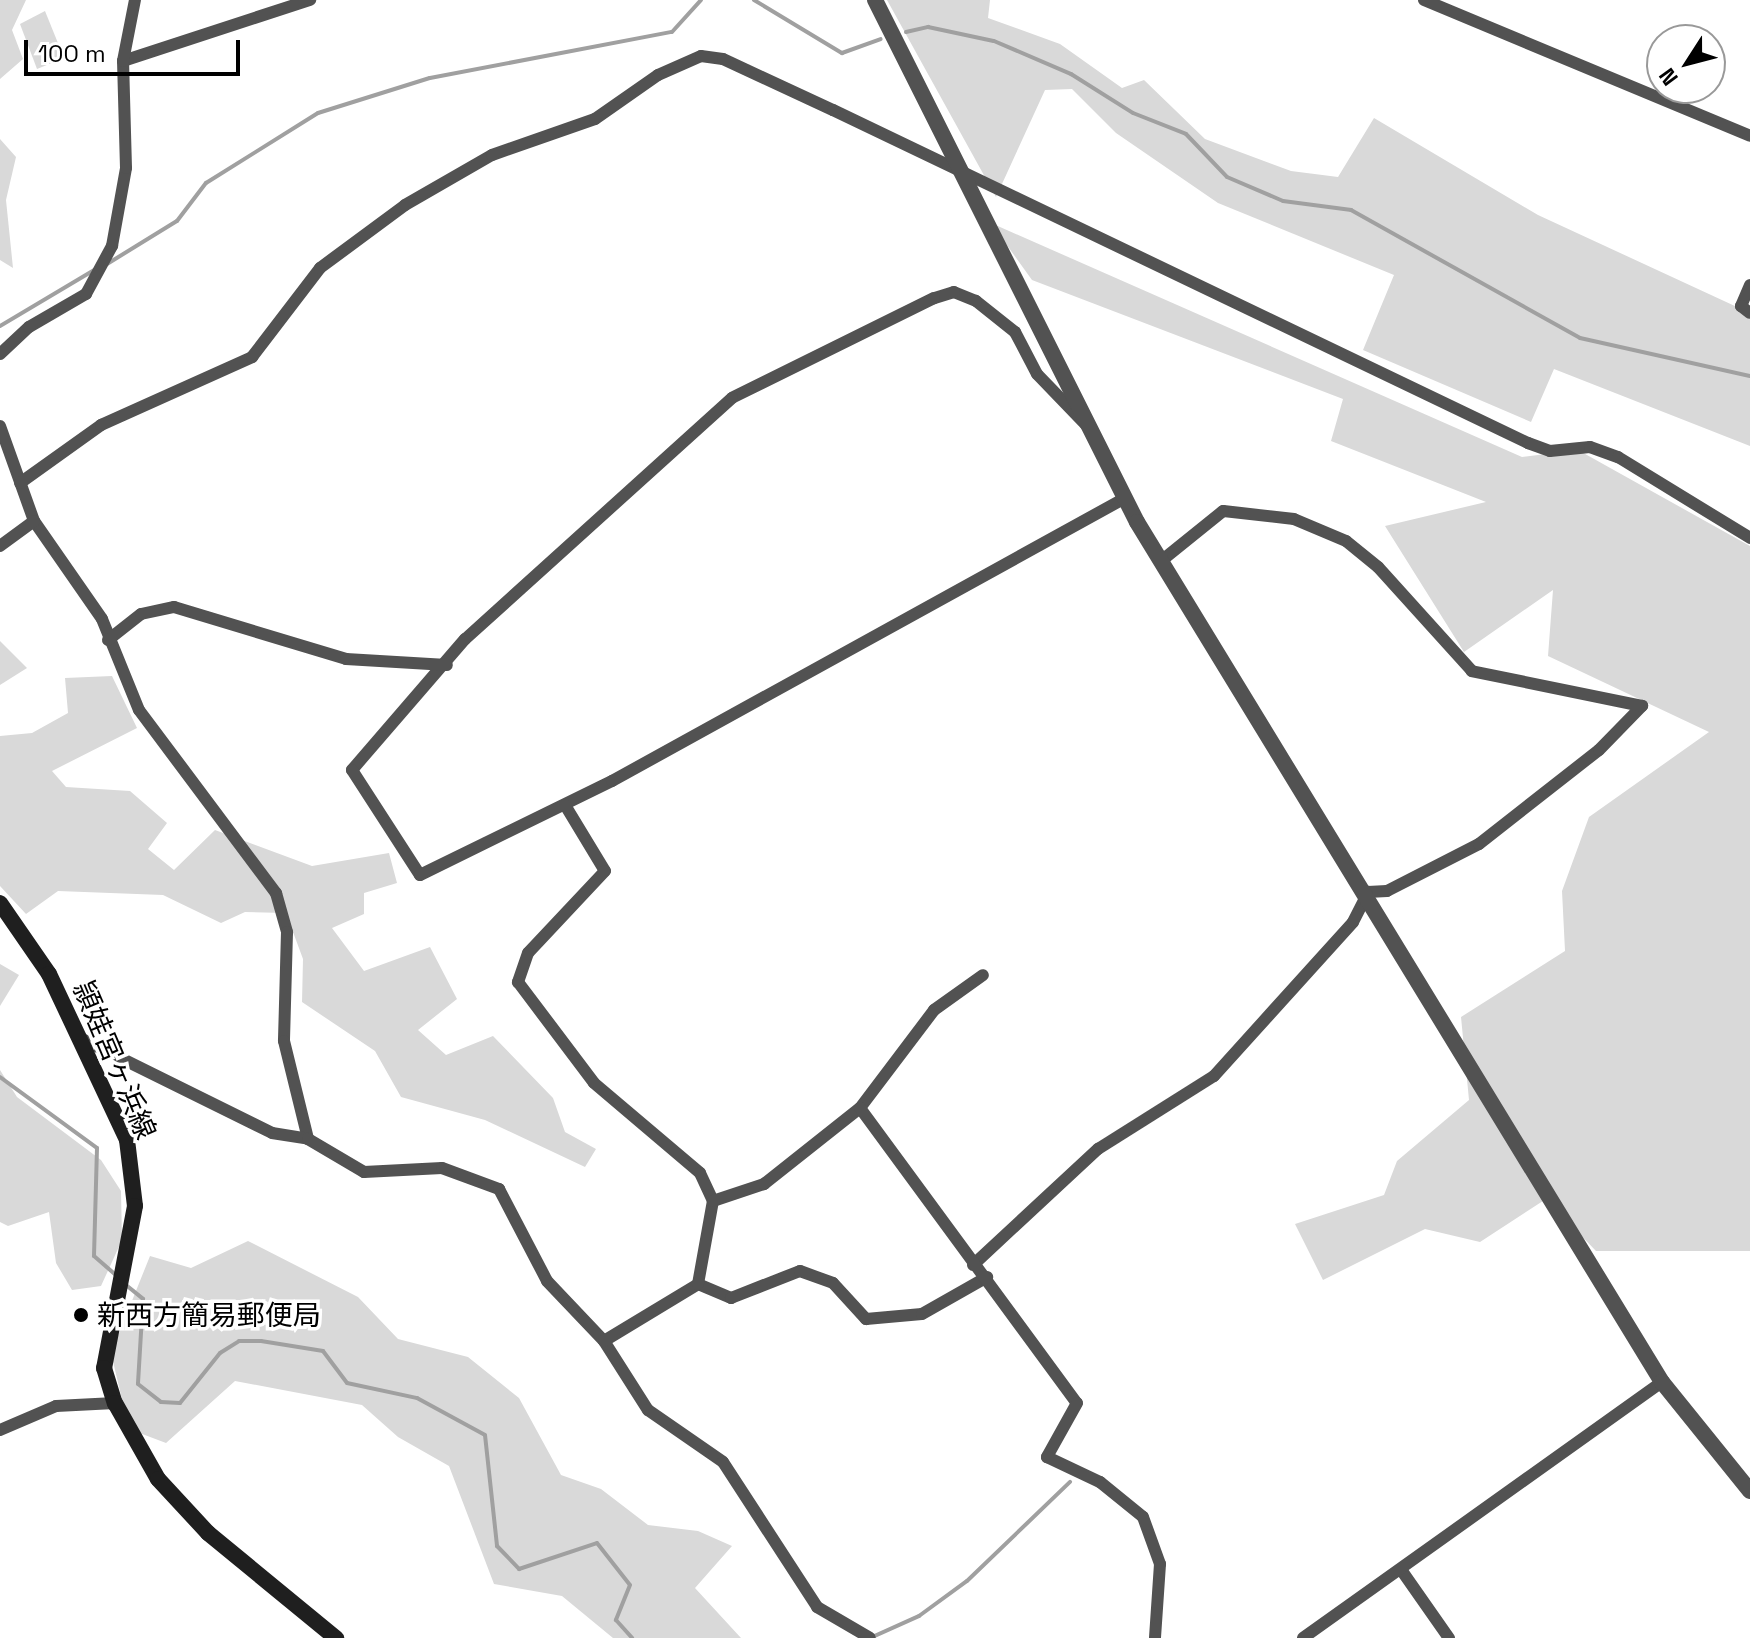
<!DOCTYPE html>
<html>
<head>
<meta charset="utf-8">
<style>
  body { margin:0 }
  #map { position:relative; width:1750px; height:1638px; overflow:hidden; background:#fff; font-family:"Space Grotesk","Noto Sans JP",sans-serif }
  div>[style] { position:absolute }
  .green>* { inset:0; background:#d9d9d9 }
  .stream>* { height:4px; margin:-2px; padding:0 2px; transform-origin:2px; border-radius:2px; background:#a0a0a0 }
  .minor>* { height:12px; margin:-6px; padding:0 6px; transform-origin:6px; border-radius:6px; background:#525252 }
  .tertiary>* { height:16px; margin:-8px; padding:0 8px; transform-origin:8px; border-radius:8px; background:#525252 }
  .secondary>* { height:16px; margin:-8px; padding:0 8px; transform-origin:8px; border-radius:8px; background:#1f1f1f }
  .dots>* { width:22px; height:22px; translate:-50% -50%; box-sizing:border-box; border:4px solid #fff; border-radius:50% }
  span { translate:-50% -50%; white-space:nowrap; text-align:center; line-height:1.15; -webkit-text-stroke:7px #fff; paint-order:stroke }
  .street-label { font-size:28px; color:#000 }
  .poi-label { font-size:28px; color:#000 }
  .left { translate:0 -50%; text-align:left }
  .north { position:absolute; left:1646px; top:24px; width:80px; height:80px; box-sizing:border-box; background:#fff; border:2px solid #999; border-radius:50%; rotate:234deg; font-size:22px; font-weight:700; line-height:32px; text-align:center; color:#000 }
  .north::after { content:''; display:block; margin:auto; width:28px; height:36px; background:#000; clip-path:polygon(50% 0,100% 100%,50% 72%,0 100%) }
  .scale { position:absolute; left:24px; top:40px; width:216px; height:36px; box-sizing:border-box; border:4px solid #000; border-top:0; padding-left:10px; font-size:24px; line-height:28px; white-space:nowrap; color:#000; -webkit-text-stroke:6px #fff; paint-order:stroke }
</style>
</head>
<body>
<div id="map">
  <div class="green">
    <div style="clip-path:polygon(0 0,26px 0,12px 30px,23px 59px,0 79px)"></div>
    <div style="clip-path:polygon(887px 0,990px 0,988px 18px,1060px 44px,1122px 88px,1144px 80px,1205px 139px,1291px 171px,1338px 177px,1374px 118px,1538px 215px,1750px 313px,1750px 446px,1554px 369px,1531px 422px,1363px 350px,1394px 275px,1218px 203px,1116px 133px,1072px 89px,1045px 90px,996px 197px)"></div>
    <div style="clip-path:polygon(45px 11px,64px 58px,37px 69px,20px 24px)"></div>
    <div style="clip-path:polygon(0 139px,16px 157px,6px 200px,13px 268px,0 260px)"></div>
    <div style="clip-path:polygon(991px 223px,1522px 457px,1578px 450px,1750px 546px,1750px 1251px,1596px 1251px,1546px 1199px,1480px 1242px,1425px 1229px,1323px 1280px,1295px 1224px,1384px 1195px,1397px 1161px,1469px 1100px,1461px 1017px,1565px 951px,1562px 891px,1589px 817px,1709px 732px,1548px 656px,1553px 590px,1464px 652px,1385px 526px,1486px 502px,1331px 441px,1343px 399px,1032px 280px)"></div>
    <div style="clip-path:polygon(0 641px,27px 668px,0 685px)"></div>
    <div style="clip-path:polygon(112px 676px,137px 728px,52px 771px,66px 787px,130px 791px,167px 823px,148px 849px,174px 870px,215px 830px,312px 866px,389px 853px,397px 883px,364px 893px,364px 914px,332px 928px,364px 971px,430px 947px,457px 999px,418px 1030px,446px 1055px,493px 1036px,553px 1098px,565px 1132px,596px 1149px,585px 1167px,485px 1120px,401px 1097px,375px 1051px,302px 1002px,303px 959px,286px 913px,245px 912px,221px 923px,163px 895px,58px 891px,26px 914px,0 886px,0 736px,32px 733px,68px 713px,65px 678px)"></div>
    <div style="clip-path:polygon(0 964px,19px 975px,0 1006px)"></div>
    <div style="clip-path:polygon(0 1070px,17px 1097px,101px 1160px,121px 1191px,122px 1240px,101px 1286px,72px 1290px,56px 1263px,49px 1212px,8px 1226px,0 1222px)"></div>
    <div style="clip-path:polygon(248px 1241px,358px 1297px,398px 1339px,468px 1357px,519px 1398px,561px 1475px,601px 1489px,648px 1525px,698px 1531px,732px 1546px,695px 1588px,741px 1638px,613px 1638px,562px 1596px,494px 1584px,449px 1466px,398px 1437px,362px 1405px,235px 1381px,166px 1443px,129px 1429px,111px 1353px,150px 1256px,191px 1268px)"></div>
  </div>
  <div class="stream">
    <div style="left:754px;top:0;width:103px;rotate:31.1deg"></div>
    <div style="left:842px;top:53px;width:41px;rotate:-19.7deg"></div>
    <div style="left:906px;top:32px;width:23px;rotate:-13deg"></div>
    <div style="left:928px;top:27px;width:67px;rotate:12deg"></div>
    <div style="left:994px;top:41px;width:84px;rotate:23.2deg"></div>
    <div style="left:1071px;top:74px;width:73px;rotate:32.2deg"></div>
    <div style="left:1133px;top:113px;width:57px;rotate:21.6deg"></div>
    <div style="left:1186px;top:134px;width:59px;rotate:46.4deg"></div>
    <div style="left:1227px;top:177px;width:61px;rotate:23.2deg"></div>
    <div style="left:1283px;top:201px;width:69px;rotate:7.5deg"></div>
    <div style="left:1351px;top:210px;width:262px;rotate:29.2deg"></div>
    <div style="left:1580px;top:338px;width:174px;rotate:12.6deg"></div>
    <div style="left:107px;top:264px;width:82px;rotate:-31.6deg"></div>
    <div style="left:177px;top:221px;width:48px;rotate:-52.7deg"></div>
    <div style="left:206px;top:183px;width:132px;rotate:-32deg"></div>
    <div style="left:318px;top:113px;width:117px;rotate:-17.4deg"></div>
    <div style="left:430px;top:78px;width:246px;rotate:-10.8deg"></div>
    <div style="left:672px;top:32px;width:43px;rotate:-47.8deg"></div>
    <div style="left:0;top:326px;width:112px;rotate:-30.7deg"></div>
    <div style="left:0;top:1077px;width:120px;rotate:36.2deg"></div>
    <div style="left:97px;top:1148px;width:108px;rotate:91.6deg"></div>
    <div style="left:94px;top:1256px;width:30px;rotate:41deg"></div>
    <div style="left:126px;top:1285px;width:22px;rotate:39deg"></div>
    <div style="left:143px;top:1299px;width:85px;rotate:93.4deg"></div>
    <div style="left:138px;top:1384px;width:29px;rotate:38deg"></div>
    <div style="left:161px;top:1402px;width:19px;rotate:3deg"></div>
    <div style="left:180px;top:1403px;width:64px;rotate:-51.3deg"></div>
    <div style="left:220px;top:1353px;width:22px;rotate:-32deg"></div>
    <div style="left:239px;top:1341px;width:22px"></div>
    <div style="left:261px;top:1341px;width:63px;rotate:9.2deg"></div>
    <div style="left:323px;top:1351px;width:40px;rotate:53deg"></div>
    <div style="left:347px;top:1383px;width:72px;rotate:12.1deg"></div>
    <div style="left:417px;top:1398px;width:77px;rotate:28.6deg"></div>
    <div style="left:485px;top:1435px;width:112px;rotate:83.8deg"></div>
    <div style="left:497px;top:1546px;width:32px;rotate:46deg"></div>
    <div style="left:519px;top:1569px;width:82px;rotate:-18.4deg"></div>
    <div style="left:597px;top:1543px;width:53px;rotate:51.8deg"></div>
    <div style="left:630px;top:1585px;width:38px;rotate:112deg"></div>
    <div style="left:616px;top:1620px;width:24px;rotate:48deg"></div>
    <div style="left:870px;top:1638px;width:54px;rotate:-24.2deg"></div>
    <div style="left:919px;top:1616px;width:59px;rotate:-36.1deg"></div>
    <div style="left:967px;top:1581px;width:143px;rotate:-43.9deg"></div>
  </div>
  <div class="minor">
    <div style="left:1424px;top:0;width:353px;rotate:22.6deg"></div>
    <div style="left:123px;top:61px;width:197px;rotate:-18.1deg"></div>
    <div style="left:1750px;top:285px;width:23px;rotate:113deg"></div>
    <div style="left:1741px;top:306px;width:11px;rotate:38deg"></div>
    <div style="left:0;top:354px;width:40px;rotate:-43deg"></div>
    <div style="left:29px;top:327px;width:66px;rotate:-30.1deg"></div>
    <div style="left:86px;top:294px;width:55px;rotate:-61.6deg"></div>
    <div style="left:112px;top:246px;width:79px;rotate:-79.8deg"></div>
    <div style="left:126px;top:168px;width:107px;rotate:-91.6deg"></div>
    <div style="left:123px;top:61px;width:62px;rotate:-78.9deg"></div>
    <div style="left:0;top:426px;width:101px;rotate:70.3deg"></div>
    <div style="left:34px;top:521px;width:119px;rotate:55.2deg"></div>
    <div style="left:102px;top:619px;width:98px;rotate:67.9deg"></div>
    <div style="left:139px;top:710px;width:229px;rotate:53.2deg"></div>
    <div style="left:276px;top:893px;width:41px;rotate:74.2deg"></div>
    <div style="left:287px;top:932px;width:109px;rotate:91.6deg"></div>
    <div style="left:284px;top:1041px;width:101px;rotate:76.2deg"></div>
    <div style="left:1092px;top:431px;width:79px;rotate:-134deg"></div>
    <div style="left:1037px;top:374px;width:47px;rotate:-117.6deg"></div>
    <div style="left:1015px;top:332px;width:50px;rotate:-141.5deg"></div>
    <div style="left:976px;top:301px;width:24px;rotate:-158deg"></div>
    <div style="left:954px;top:292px;width:21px;rotate:163deg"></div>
    <div style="left:934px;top:298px;width:225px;rotate:153.7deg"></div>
    <div style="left:732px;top:398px;width:360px;rotate:137.9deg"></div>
    <div style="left:465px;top:639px;width:173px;rotate:130.8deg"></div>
    <div style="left:352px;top:770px;width:125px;rotate:57.1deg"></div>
    <div style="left:420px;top:875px;width:214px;rotate:-26.1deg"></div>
    <div style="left:612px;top:781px;width:586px;rotate:-28.88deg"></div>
    <div style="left:20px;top:483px;width:100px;rotate:-35.6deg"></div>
    <div style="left:101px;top:425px;width:166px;rotate:-24.2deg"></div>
    <div style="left:252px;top:357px;width:112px;rotate:-52.6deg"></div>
    <div style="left:320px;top:268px;width:106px;rotate:-36.5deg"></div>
    <div style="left:405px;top:205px;width:100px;rotate:-29.9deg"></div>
    <div style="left:492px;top:155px;width:109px;rotate:-19.3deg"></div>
    <div style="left:595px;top:119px;width:77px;rotate:-34.9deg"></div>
    <div style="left:658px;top:75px;width:47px;rotate:-23.8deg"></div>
    <div style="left:701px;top:56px;width:22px;rotate:8deg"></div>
    <div style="left:723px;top:59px;width:121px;rotate:24.9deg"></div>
    <div style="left:833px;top:110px;width:771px;rotate:25.6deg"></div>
    <div style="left:1528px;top:443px;width:23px;rotate:20deg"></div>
    <div style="left:1550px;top:451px;width:40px;rotate:-5.7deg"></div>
    <div style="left:1590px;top:447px;width:30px;rotate:20deg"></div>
    <div style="left:1618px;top:457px;width:155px;rotate:31.5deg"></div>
    <div style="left:0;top:546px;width:42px;rotate:-36.3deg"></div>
    <div style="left:108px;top:640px;width:42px;rotate:-38.2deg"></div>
    <div style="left:141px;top:614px;width:34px;rotate:-12deg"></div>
    <div style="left:174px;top:607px;width:180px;rotate:16.8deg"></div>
    <div style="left:346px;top:659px;width:101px;rotate:3.4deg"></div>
    <div style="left:565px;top:805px;width:77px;rotate:58.8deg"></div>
    <div style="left:605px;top:871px;width:112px;rotate:133.2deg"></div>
    <div style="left:528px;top:953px;width:31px;rotate:109deg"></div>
    <div style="left:518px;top:982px;width:126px;rotate:53deg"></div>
    <div style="left:594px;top:1083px;width:139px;rotate:40.3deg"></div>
    <div style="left:700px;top:1173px;width:31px;rotate:65deg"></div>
    <div style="left:82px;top:1039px;width:212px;rotate:26.3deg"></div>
    <div style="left:272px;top:1133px;width:36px;rotate:9deg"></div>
    <div style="left:308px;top:1139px;width:65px;rotate:30.5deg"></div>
    <div style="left:364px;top:1172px;width:78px;rotate:-2.9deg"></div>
    <div style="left:442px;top:1168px;width:61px;rotate:20.2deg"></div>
    <div style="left:499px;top:1189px;width:104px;rotate:62.4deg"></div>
    <div style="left:547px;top:1281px;width:83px;rotate:46.5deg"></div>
    <div style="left:604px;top:1341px;width:82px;rotate:57.5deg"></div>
    <div style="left:648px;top:1410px;width:91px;rotate:34.7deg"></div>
    <div style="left:723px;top:1462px;width:173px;rotate:57deg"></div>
    <div style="left:817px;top:1607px;width:61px;rotate:30.3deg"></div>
    <div style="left:860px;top:1108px;width:123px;rotate:-52.9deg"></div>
    <div style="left:934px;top:1010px;width:60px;rotate:-35.5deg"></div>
    <div style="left:973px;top:1265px;width:171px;rotate:-42.9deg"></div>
    <div style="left:1098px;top:1149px;width:137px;rotate:-32.2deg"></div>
    <div style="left:1214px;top:1076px;width:207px;rotate:-47.9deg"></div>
    <div style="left:1353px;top:922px;width:34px;rotate:-63deg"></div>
    <div style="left:1368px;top:892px;width:19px;rotate:-3deg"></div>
    <div style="left:1387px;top:891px;width:103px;rotate:-27.1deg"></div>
    <div style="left:1479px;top:844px;width:152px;rotate:-38.1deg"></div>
    <div style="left:1599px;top:750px;width:62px;rotate:-45.7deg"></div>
    <div style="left:1642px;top:706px;width:174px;rotate:-168.4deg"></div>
    <div style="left:1472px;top:671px;width:140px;rotate:-132.1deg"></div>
    <div style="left:1378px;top:567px;width:41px;rotate:-140.9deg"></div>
    <div style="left:1346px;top:541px;width:56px;rotate:-157.1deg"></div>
    <div style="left:1294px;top:519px;width:71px;rotate:-173.6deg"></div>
    <div style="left:1223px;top:511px;width:80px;rotate:141.1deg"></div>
    <div style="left:698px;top:1284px;width:36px;rotate:23deg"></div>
    <div style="left:731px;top:1298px;width:74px;rotate:-21.4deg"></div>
    <div style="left:800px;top:1271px;width:35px;rotate:20deg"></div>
    <div style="left:833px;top:1283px;width:49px;rotate:47.5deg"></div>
    <div style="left:866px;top:1319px;width:56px;rotate:-5.1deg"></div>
    <div style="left:922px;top:1314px;width:75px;rotate:-29.6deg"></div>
    <div style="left:604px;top:1341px;width:110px;rotate:-31.2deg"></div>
    <div style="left:698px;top:1284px;width:84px;rotate:-79.8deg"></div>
    <div style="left:713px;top:1201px;width:54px;rotate:-18.4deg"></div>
    <div style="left:764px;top:1184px;width:122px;rotate:-38.4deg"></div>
    <div style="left:860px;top:1108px;width:366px;rotate:53.7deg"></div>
    <div style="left:1077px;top:1403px;width:62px;rotate:119.1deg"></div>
    <div style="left:1047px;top:1457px;width:59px;rotate:25.3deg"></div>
    <div style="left:1100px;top:1482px;width:55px;rotate:39.1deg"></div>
    <div style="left:1143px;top:1517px;width:50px;rotate:70.1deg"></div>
    <div style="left:1160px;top:1564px;width:74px;rotate:93.9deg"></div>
    <div style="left:0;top:1430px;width:61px;rotate:-23.2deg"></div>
    <div style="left:56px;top:1406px;width:59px;rotate:-2.9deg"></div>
    <div style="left:1402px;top:1571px;width:82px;rotate:55deg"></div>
    <div style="left:1303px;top:1638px;width:441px;rotate:-35.5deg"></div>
  </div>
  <div class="tertiary">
    <div style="left:875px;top:0;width:584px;rotate:63.35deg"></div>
    <div style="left:1137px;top:522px;width:1008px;rotate:58.6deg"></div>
    <div style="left:1662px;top:1382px;width:140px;rotate:51.1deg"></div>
  </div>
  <div class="secondary">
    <div style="left:0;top:903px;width:86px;rotate:55.4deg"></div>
    <div style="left:49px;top:974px;width:183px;rotate:64.8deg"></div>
    <div style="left:127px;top:1140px;width:66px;rotate:83.1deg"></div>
    <div style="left:135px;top:1206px;width:165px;rotate:100.8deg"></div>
    <div style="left:104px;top:1368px;width:37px;rotate:73deg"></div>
    <div style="left:115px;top:1403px;width:87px;rotate:60.5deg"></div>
    <div style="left:158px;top:1479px;width:74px;rotate:47.2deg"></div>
    <div style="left:208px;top:1533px;width:166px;rotate:39.4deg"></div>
  </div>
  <div class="dots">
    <div style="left:81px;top:1315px;background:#000"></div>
  </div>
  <div class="street-label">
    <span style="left:115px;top:1060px;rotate:67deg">頴娃宮ヶ浜線</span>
  </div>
  <div class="poi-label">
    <span class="left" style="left:97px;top:1315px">新西方簡易郵便局</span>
  </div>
  <div class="north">N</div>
  <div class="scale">100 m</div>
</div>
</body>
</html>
